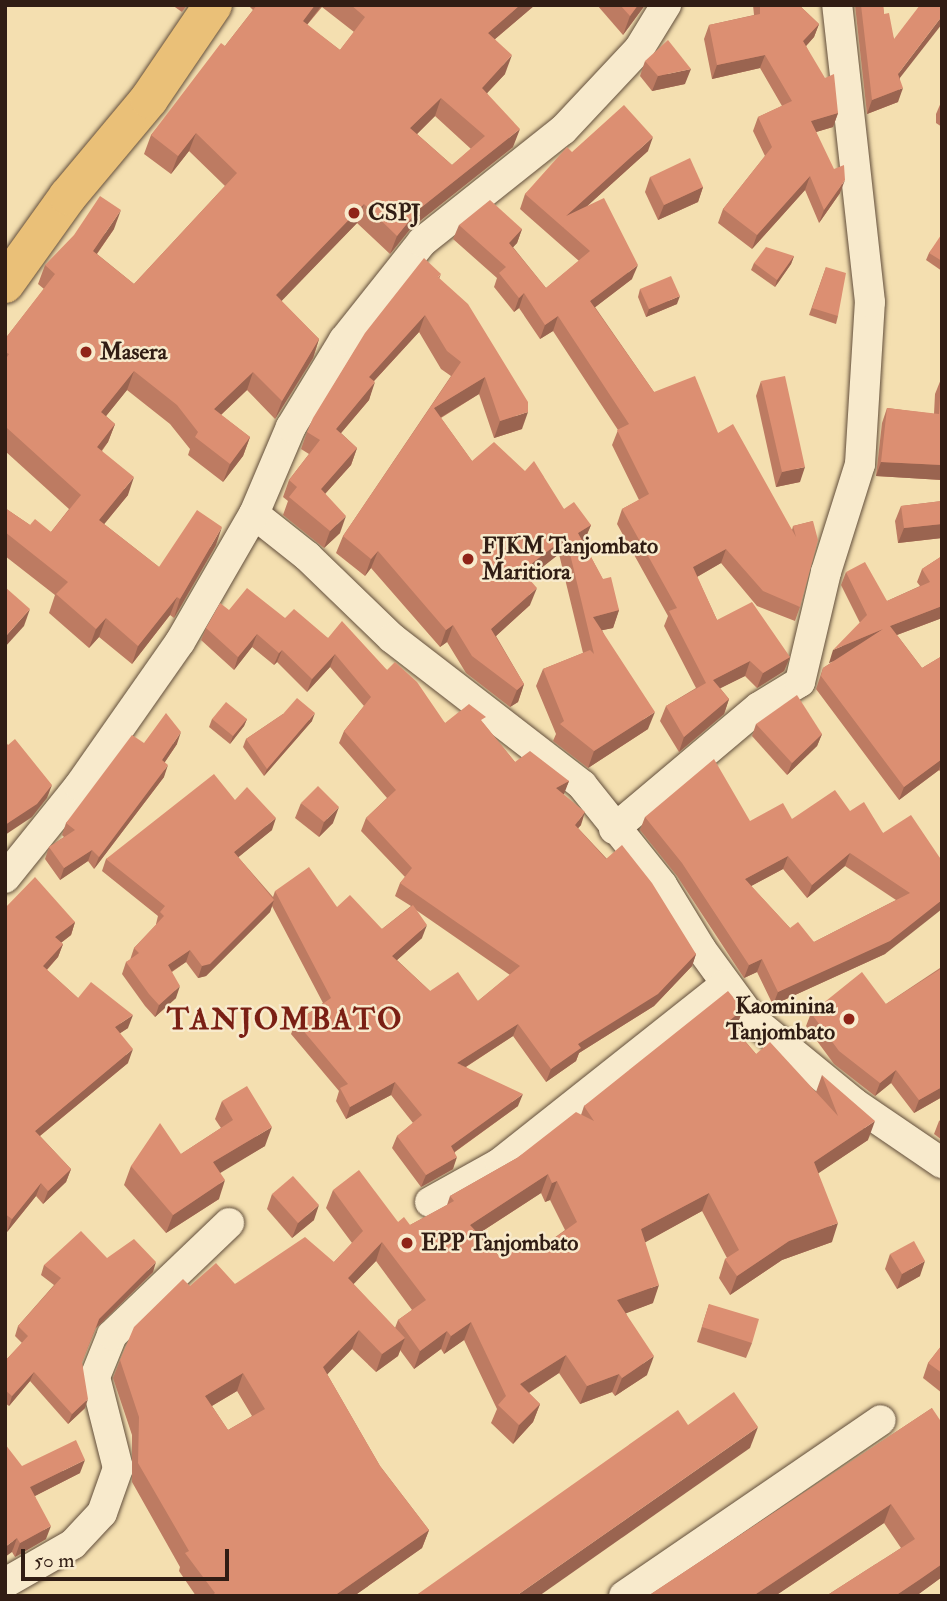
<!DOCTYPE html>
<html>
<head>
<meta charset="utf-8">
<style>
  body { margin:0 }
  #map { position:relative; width:947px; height:1601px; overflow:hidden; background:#f4dfb0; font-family:"IM FELL Double Pica",serif }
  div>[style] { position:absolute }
  .roads { filter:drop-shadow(0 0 2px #624e3b) drop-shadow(0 0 2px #624e3b) }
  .street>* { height:30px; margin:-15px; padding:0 15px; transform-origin:15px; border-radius:15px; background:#f8eacc }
  .primary>* { height:38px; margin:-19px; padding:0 19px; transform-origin:19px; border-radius:19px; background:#eac078 }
  .wall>* { inset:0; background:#bd7b62 }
  .shaded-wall>* { inset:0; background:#9a6450 }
  .building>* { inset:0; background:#dc8f72 }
  .dots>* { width:19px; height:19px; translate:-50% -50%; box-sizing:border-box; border:4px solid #f8eacc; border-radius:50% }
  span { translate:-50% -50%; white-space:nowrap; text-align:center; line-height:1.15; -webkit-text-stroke:5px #f8eacc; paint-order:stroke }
  .poi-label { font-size:23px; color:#311d14; font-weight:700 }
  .left { translate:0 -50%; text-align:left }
  .right { translate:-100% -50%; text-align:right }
  .district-label { font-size:30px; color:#7a1f14; font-weight:700; letter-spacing:2px }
  .frame { position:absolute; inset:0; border:7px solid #311d14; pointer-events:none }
  .scale { position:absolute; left:21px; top:1549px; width:208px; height:32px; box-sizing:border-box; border:4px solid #311d14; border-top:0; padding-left:9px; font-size:21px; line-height:24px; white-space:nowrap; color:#311d14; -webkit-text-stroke:5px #f8eacc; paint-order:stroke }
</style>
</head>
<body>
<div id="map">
  <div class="roads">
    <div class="street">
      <div style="left:254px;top:514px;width:68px;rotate:38.4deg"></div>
      <div style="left:307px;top:556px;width:118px;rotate:44deg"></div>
      <div style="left:392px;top:638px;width:240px;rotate:37.7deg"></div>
      <div style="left:582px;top:785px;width:128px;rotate:51.3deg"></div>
      <div style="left:662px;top:885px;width:75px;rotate:58.6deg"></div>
      <div style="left:701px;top:949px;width:88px;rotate:53.8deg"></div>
      <div style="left:753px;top:1020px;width:131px;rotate:39.4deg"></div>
      <div style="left:854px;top:1103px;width:107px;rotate:34.3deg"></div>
      <div style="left:614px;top:829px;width:189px;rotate:-40.1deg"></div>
      <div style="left:759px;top:707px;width:48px;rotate:-31.4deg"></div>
      <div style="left:800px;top:682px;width:113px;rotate:-76.7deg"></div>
      <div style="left:826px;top:572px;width:113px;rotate:-72.5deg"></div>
      <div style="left:860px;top:464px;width:162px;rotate:-86.5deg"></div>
      <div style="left:870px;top:302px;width:299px;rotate:-96.3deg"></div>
      <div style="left:5px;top:878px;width:118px;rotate:-51.2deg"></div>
      <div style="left:79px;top:786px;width:176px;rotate:-55deg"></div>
      <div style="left:180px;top:642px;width:148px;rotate:-60deg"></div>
      <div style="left:254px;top:514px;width:95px;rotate:-67deg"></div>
      <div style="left:291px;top:427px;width:102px;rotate:-58.7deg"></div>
      <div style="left:344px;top:340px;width:125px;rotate:-51.5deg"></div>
      <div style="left:422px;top:242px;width:180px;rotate:-38.5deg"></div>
      <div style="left:563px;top:130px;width:111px;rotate:-46.8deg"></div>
      <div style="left:639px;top:49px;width:52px;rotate:-58.5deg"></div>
      <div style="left:430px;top:1202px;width:80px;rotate:-29.1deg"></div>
      <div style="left:500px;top:1163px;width:288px;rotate:-38.4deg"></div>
      <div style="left:5px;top:1583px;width:78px;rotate:-29.8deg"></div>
      <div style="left:73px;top:1544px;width:42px;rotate:-46.9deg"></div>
      <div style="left:102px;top:1513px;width:48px;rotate:-70.4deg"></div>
      <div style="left:118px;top:1468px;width:94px;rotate:-104.2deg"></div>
      <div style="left:95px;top:1377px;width:45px;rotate:-68deg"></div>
      <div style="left:112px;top:1335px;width:162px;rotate:-43.7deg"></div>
      <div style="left:624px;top:1596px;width:311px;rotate:-34.4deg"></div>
    </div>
    <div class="primary">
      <div style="left:5px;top:284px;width:108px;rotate:-54.4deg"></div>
      <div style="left:68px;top:196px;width:126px;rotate:-50.1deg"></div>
      <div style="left:149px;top:99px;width:114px;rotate:-55.8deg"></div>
    </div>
  </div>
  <div class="wall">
    <div style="clip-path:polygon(172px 5px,187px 5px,182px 12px)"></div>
    <div style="clip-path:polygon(evenodd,248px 5px,535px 5px,495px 39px,505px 74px,487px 93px,513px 147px,411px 228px,390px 254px,357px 223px,281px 301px,319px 339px,313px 358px,275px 419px,247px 390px,221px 415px,250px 437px,243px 456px,223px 482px,188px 455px,190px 449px,170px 424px,127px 390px,106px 416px,115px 424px,108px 442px,102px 451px,128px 495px,104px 524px,159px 567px,216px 545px,174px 618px,170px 615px,132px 664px,99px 637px,89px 648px,49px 613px,55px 595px,5px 556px,5px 508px,30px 525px,51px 532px,69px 509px,5px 451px,5px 339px,44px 289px,38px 284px,45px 265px,114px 229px,97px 254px,134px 284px,225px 186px,189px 151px,171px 174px,144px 154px,151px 135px,225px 46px,253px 10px,248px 5px,322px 7px,354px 32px,340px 50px,307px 25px,322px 7px,248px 5px,435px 116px,471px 149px,452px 165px,417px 134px,435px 116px)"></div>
    <div style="clip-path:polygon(597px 5px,645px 5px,623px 35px)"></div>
    <div style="clip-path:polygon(753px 5px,799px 5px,819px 24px,814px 37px,806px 46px,838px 113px,833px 127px,816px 132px,840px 193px,819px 223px,805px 190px,752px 249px,718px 223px,723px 209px,765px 156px,753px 131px,758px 117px,782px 106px,760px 68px,712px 79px,704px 39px,709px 25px,754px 15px)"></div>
    <div style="clip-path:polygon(855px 5px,883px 5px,884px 14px,894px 39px,900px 79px,898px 102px,867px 114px)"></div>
    <div style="clip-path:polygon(645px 61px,685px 84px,652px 91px,640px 76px)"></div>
    <div style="clip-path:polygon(942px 100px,942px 127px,936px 123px,936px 114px)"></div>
    <div style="clip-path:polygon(648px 151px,587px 206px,632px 279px,595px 307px,654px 392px,718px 433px,792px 530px,793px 526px,813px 521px,800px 607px,795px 621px,757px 606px,721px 563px,697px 577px,717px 620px,790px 657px,784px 671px,757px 688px,745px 676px,720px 688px,729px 699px,724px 714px,679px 752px,660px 721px,666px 706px,696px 688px,664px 626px,668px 616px,617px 524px,622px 509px,639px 500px,612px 445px,618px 430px,553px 331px,540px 339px,519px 308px,514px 312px,494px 287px,497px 278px,453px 239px,459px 225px,522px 229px,517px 243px,513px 247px,546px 288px,579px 261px,520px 209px,525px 194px,572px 152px)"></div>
    <div style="clip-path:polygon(650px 177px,703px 187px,698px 202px,658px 220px,645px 192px)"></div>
    <div style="clip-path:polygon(942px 236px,942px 271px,926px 260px,929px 253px)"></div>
    <div style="clip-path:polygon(794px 256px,791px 264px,775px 287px,751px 270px,754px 263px)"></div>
    <div style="clip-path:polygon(826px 267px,838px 316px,836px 324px,809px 315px)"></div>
    <div style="clip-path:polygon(441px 274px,439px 279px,522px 429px,494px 438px,479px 394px,441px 418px,472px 461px,564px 509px,591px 525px,583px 542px,619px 610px,613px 628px,602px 630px,648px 729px,588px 768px,553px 741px,556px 734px,536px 686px,543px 669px,583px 653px,559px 554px,528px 578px,530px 605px,496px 636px,524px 684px,518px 702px,510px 707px,466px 673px,447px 642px,440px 647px,371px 568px,365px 576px,336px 553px,343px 536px,451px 376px,441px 369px,419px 332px,374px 381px,369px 400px,341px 433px,357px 448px,351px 465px,325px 494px,340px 533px,324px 548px,283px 515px,288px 501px,283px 497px,289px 480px,309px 454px,301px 449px,307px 432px)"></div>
    <div style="clip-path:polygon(640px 289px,677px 304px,646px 317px,638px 297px)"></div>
    <div style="clip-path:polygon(941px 379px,942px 379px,942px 480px,876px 476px,882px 423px,887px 408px,934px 414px,935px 394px)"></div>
    <div style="clip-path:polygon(761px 381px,800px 482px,776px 487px,756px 396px)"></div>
    <div style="clip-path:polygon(942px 501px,942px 538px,898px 543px,895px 521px,901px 506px)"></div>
    <div style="clip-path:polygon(942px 556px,942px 618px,897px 635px,922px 668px,942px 656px,942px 774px,939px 770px,899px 800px,816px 689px,823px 668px,834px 661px,829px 663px,860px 623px,841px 585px,846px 572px,887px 601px,920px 586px,917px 582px,922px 569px)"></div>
    <div style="clip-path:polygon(evenodd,229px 610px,285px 618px,328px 638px,387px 670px,445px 723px,483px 723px,515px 762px,569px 781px,563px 794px,581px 825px,578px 828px,696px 954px,692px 966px,654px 1006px,579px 1053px,576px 1061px,546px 1082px,513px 1036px,466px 1067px,518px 1106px,455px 1152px,453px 1169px,421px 1187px,392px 1148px,397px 1136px,413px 1123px,391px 1095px,346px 1119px,336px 1101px,339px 1091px,291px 1034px,296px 1022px,323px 1003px,272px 906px,270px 912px,206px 976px,198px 978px,186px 962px,172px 972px,176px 998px,155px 1017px,145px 1006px,122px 974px,126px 962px,130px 960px,134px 948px,156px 925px,156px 924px,158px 916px,102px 871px,106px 859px,235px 800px,272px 830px,238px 857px,273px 897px,275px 891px,337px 907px,382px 929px,411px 906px,395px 896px,400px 883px,405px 877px,361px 831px,366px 818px,387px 798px,339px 743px,344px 731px,364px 706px,330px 667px,307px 692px,277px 662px,274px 665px,252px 647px,234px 670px,201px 640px,206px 628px,229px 610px,416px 910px,510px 975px,478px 1001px,430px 991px,397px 960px,422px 938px,416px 910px)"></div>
    <div style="clip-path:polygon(283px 714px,312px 721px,264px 776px,243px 747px,246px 739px)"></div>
    <div style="clip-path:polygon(212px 719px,247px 719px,244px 726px,230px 744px,209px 727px)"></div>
    <div style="clip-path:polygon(756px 724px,822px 734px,817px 746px,787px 775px,752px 736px)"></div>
    <div style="clip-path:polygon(144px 743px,177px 744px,165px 762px,164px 777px,94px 869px,88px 861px,60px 880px,45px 859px,49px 847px,64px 837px,62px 835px,66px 823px)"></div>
    <div style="clip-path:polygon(301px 803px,333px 823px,319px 837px,295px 818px)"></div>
    <div style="clip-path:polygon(evenodd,850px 811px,883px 833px,940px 858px,885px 954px,773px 1005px,757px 972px,744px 978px,677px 876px,640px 830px,645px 817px,750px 821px,792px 819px,850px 811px,845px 866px,896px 900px,814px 942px,790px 928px,751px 886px,783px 869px,807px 898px,845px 866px)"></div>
    <div style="clip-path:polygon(5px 908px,75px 922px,71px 935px,61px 943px,63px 944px,58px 957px,47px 970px,78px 998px,128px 1028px,120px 1033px,128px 1063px,40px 1136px,71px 1169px,66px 1182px,43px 1204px,36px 1196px,7px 1232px,5px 1231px)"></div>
    <div style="clip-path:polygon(942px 965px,942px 1097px,914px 1113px,891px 1083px,875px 1096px,834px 1064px,806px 1026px,811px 1013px,886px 1004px,940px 968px)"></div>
    <div style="clip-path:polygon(evenodd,743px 1009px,736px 1028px,735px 1029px,756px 1054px,816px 1092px,822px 1075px,868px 1140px,818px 1173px,832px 1242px,782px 1260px,730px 1295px,719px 1278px,725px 1259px,727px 1258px,702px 1211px,645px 1242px,653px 1303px,626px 1313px,647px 1375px,615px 1396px,612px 1392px,580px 1404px,559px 1373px,529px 1393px,540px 1404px,533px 1422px,513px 1444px,491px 1423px,497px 1409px,464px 1340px,444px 1354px,441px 1349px,414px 1369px,400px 1350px,398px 1356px,376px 1372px,352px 1349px,327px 1374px,380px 1466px,429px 1530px,422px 1548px,354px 1596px,196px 1596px,179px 1571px,180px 1567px,132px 1482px,132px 1435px,113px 1378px,120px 1360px,190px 1286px,235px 1284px,334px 1262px,352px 1243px,326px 1208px,333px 1190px,398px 1222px,410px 1225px,447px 1205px,450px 1196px,517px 1158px,581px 1115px,584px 1106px,743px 1009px,541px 1193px,545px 1202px,550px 1200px,565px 1230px,535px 1252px,500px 1257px,478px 1234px,541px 1193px,743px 1009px,376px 1261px,412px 1310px,398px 1320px,395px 1328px,353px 1284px,376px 1261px,743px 1009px,237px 1391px,252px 1416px,228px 1430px,212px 1406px,237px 1391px)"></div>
    <div style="clip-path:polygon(222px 1101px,265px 1146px,220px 1172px,219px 1199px,166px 1233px,124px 1185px,131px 1166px,181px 1154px,221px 1128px,215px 1119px)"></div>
    <div style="clip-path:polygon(942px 1119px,942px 1140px,934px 1134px,939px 1121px)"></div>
    <div style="clip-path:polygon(272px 1194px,314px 1220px,292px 1238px,267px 1209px)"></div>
    <div style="clip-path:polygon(890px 1254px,920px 1276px,897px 1289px,885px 1269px)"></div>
    <div style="clip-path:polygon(107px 1258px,153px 1272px,96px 1328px,82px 1362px,85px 1408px,68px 1424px,30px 1381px,9px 1406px,5px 1403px,5px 1361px,22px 1343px,15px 1336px,18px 1326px,54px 1285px,41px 1275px,44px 1265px)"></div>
    <div style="clip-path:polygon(709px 1304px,752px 1343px,746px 1358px,697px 1342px)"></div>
    <div style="clip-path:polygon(942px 1345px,942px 1393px,923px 1378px,928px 1363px)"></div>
    <div style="clip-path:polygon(932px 1408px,942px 1577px,916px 1596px,826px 1596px,901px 1548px,884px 1523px,775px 1596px,648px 1596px)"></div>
    <div style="clip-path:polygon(22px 1466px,80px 1473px,35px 1496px,46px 1539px,15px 1557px,12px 1552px)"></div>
  </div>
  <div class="shaded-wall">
    <div style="clip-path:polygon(315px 5px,322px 5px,296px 39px,303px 21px)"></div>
    <div style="clip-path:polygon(520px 5px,535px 5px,481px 51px,488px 33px)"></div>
    <div style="clip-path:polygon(638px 5px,645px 5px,623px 35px,630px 16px)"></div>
    <div style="clip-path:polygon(942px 16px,942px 24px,892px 88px,898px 74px)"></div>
    <div style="clip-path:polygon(819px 24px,814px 37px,798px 55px,803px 41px)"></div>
    <div style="clip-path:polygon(512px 55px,505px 74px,475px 106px,482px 88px)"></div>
    <div style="clip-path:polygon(765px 55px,760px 68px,712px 79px,717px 65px)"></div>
    <div style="clip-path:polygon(691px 69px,685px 84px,652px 91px,658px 76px)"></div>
    <div style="clip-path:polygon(903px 88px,898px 102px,867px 114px,872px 100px)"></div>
    <div style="clip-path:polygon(441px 98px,435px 116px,404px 147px,410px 128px)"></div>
    <div style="clip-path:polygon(838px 113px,833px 127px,806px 135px,811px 121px)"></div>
    <div style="clip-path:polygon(520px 129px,513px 147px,411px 228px,390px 254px,397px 236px,418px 210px)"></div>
    <div style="clip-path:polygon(196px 133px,189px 151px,171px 174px,178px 156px)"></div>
    <div style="clip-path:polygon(653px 137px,648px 151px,563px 228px,566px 216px)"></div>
    <div style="clip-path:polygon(810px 176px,805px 190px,752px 249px,757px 235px)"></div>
    <div style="clip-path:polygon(845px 180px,840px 193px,819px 223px,824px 210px)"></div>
    <div style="clip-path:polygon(703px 187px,698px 202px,658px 220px,664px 205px)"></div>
    <div style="clip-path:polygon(364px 204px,357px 223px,269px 314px,276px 295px)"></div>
    <div style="clip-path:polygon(121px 210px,114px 229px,86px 269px,93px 251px)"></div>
    <div style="clip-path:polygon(522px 229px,517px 243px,504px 257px,509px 243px)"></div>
    <div style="clip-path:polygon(794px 256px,791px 264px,775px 287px,777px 280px)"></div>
    <div style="clip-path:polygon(638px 265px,632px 279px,585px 315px,590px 301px)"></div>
    <div style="clip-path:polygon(524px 293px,519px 308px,514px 312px,519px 298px)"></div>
    <div style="clip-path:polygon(680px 296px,677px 304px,646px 317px,649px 309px)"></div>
    <div style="clip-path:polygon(425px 315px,419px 332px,362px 394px,369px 377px)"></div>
    <div style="clip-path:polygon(558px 316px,553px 331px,540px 339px,545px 325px)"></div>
    <div style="clip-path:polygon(319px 339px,313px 358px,275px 419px,282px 401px)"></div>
    <div style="clip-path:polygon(134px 371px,127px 390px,94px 431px,101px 412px)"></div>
    <div style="clip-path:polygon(253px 372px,247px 390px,207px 428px,214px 409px)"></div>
    <div style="clip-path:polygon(485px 377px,479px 394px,428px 425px,434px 408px)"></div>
    <div style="clip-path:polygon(375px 382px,369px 400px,330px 446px,336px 429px)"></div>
    <div style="clip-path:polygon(528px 412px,522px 429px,494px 438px,500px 421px)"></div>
    <div style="clip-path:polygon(115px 424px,108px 442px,90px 465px,97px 447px)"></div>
    <div style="clip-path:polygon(250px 437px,243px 456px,223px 482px,230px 464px)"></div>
    <div style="clip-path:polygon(357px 448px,351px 465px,314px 506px,321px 489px)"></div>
    <div style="clip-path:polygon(881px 462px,942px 465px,942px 480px,876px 476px)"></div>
    <div style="clip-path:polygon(805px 467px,800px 482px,776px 487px,782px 472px)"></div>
    <div style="clip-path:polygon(134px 477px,128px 495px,92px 539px,99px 520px)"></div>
    <div style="clip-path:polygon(346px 516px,340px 533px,324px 548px,330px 531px)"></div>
    <div style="clip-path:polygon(942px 524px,942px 538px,898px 543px,904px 528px)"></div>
    <div style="clip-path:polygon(591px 525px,584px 542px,572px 551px,578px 533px)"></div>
    <div style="clip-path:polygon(222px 527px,216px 545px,174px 618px,180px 599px)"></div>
    <div style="clip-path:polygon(566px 537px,559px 554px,516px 588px,522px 571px)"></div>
    <div style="clip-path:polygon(726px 549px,721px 563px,688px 582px,693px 567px)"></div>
    <div style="clip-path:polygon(378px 551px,371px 568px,365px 576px,371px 559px)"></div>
    <div style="clip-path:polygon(537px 588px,530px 605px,485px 646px,491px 629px)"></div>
    <div style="clip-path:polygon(177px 597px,170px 615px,132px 664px,138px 646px)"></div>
    <div style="clip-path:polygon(942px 606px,942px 618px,886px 639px,890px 626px)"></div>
    <div style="clip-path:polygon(30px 609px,24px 626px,5px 647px,5px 637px)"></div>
    <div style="clip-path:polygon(619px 610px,613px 628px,589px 633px,593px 617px)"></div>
    <div style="clip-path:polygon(106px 618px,99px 637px,89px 648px,96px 629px)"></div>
    <div style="clip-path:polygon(453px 625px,447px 642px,440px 647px,446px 630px)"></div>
    <div style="clip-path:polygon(883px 629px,879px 642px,829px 663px,833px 650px)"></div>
    <div style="clip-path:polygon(257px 634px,252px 647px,234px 670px,238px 657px)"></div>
    <div style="clip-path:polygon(282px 650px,277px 662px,274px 665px,279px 653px)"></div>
    <div style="clip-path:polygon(335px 654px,330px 667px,307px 692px,312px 679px)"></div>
    <div style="clip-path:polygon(790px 657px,784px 671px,757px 688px,763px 673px)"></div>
    <div style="clip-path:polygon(750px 661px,745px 676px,707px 695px,713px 680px)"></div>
    <div style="clip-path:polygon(524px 684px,518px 702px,510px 707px,517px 690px)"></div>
    <div style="clip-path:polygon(729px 699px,724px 714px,679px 752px,684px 737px)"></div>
    <div style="clip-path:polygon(655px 712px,648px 729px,588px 768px,594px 751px)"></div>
    <div style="clip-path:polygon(315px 713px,312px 721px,264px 776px,267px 769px)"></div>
    <div style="clip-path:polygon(247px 719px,244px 726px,230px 744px,233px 736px)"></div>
    <div style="clip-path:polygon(181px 732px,177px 744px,158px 772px,162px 760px)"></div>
    <div style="clip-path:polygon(822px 734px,817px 746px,787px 775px,792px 763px)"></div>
    <div style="clip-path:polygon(942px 759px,939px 770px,899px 800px,904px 787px)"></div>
    <div style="clip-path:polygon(168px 765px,164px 777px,94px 869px,99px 857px)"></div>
    <div style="clip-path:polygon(569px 781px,564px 794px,552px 801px,556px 788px)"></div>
    <div style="clip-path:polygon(52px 785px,47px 798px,32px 817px,5px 835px,5px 825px)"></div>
    <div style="clip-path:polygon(339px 807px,333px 823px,319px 837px,324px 822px)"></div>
    <div style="clip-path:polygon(585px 812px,581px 825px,570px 837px,575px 825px)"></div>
    <div style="clip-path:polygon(276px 818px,272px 830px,230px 864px,234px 852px)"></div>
    <div style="clip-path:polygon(92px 850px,88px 861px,60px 880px,64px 868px)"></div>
    <div style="clip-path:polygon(850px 853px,845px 866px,807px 898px,812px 885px)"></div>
    <div style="clip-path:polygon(788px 856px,783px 869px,740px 892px,745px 879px)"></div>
    <div style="clip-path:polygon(274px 900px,270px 912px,206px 976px,198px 978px,202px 966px)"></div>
    <div style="clip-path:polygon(942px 900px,942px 909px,885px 954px,773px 1005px,778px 992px)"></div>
    <div style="clip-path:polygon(75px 922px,71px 935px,50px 951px,55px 937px)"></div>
    <div style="clip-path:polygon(427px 925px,422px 938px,388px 968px,392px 956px)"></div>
    <div style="clip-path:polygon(63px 944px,58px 957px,38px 979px,43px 966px)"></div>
    <div style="clip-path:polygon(190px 950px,186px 962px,163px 977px,168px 965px)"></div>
    <div style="clip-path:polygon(696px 954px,692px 966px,654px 1006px,579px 1053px,576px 1061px,546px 1082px,551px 1069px,578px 1044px)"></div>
    <div style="clip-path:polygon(762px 959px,757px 972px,744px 978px,749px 965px)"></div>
    <div style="clip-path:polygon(180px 986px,176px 998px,155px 1017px,159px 1005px)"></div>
    <div style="clip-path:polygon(743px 1009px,736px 1028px,722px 1040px,728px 1022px)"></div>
    <div style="clip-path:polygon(133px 1015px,128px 1028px,110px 1040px,115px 1027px)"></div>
    <div style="clip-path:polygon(518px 1024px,513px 1036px,453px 1075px,457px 1063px)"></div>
    <div style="clip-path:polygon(133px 1049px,128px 1063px,30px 1144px,35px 1131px)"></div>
    <div style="clip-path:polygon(896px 1070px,891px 1083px,875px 1096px,880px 1083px)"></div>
    <div style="clip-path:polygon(395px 1082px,391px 1095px,346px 1119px,350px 1107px)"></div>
    <div style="clip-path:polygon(942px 1087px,942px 1097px,914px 1113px,919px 1100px)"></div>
    <div style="clip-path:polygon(523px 1094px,518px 1106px,446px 1158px,451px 1146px)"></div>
    <div style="clip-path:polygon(875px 1121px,868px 1140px,807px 1181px,814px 1162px)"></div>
    <div style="clip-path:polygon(272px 1127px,265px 1146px,207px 1181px,213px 1162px)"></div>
    <div style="clip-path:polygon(457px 1157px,453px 1169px,421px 1187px,426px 1175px)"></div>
    <div style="clip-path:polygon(71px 1169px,66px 1182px,43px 1204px,48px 1191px)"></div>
    <div style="clip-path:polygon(548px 1174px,541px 1193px,464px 1243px,470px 1225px)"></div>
    <div style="clip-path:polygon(225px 1180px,219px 1199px,166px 1233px,173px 1215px)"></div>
    <div style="clip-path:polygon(557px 1181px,550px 1200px,545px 1202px,552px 1183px)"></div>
    <div style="clip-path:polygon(41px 1183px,36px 1196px,7px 1232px,12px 1219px)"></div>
    <div style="clip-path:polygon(709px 1193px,702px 1211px,635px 1248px,641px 1229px)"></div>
    <div style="clip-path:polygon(319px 1205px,314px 1220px,292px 1238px,298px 1223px)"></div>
    <div style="clip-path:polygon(838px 1223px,832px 1242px,782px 1260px,730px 1295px,737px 1276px,789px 1241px)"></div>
    <div style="clip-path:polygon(382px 1242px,376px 1261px,341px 1297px,348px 1278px)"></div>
    <div style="clip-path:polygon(925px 1261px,920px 1276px,897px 1289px,902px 1274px)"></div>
    <div style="clip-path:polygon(156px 1262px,153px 1272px,96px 1328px,99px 1319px)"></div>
    <div style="clip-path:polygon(659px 1285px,653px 1303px,611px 1319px,617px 1300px)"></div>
    <div style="clip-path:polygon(471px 1322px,464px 1340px,444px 1354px,451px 1336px)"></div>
    <div style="clip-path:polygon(359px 1330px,352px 1349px,317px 1385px,323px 1367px)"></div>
    <div style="clip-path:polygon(447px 1331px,441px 1349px,414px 1369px,420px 1351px)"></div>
    <div style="clip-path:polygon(405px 1338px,398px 1356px,376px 1372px,382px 1354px)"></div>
    <div style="clip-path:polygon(566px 1355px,559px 1373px,513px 1403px,520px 1384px)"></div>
    <div style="clip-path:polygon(654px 1356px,647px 1375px,615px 1396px,622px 1378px)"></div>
    <div style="clip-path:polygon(34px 1372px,30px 1381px,9px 1406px,12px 1396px)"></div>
    <div style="clip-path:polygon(243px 1373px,237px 1391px,198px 1414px,205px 1396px)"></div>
    <div style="clip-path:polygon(619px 1374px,612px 1392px,580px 1404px,587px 1386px)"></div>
    <div style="clip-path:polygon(88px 1399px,85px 1408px,68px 1424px,72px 1414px)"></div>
    <div style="clip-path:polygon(540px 1404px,533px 1422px,513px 1444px,519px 1425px)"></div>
    <div style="clip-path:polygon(758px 1427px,750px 1448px,539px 1596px,516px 1596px)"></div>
    <div style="clip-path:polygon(85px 1460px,80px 1473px,25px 1501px,30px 1487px)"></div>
    <div style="clip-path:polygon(891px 1504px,884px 1523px,775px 1596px,753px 1596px)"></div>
    <div style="clip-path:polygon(51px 1526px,46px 1539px,15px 1557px,20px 1543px)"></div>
    <div style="clip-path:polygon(429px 1530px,422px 1548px,354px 1596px,334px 1596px)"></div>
    <div style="clip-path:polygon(17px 1538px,12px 1552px,5px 1557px,5px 1547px)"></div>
    <div style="clip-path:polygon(942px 1564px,942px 1577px,916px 1596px,895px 1596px)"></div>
  </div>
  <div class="building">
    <div style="clip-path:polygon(evenodd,257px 5px,315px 5px,303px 21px,340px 50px,365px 17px,351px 5px,520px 5px,488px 33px,512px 55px,482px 88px,520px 129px,418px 210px,397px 236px,364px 204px,276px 295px,319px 339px,282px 401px,253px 372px,214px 409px,250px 437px,230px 464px,195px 437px,198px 432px,177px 405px,134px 371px,101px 412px,115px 424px,97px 447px,134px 477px,99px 520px,159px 567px,197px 510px,222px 527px,180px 599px,177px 597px,138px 646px,106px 618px,96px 629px,56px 594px,68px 582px,5px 532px,5px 508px,30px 525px,35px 519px,51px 532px,81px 495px,7px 428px,5px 432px,5px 360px,9px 354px,5px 352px,5px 339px,55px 274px,45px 265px,74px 235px,100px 196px,121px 210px,93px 251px,134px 284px,237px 173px,196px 133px,178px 156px,151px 135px,221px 43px,225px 46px,257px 5px,441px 98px,485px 136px,452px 165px,410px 128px,441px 98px)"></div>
    <div style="clip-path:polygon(620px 5px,638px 5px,630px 16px)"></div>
    <div style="clip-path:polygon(760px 5px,799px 5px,819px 24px,803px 41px,825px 78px,834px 74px,838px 113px,811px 121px,834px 169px,844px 165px,845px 180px,824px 210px,810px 176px,757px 235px,723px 209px,772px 147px,758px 117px,792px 101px,765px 55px,717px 65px,709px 25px,760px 14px)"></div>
    <div style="clip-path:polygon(861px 5px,883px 5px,884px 14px,889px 13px,894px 39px,920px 5px,942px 5px,942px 16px,898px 74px,903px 88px,872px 100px)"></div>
    <div style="clip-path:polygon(668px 40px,691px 69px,658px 76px,645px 61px)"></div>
    <div style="clip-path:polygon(624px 105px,653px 137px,566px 216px,604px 198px,638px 265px,590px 301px,654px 392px,695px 376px,718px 433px,733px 424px,796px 537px,793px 526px,813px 521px,818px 540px,800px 607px,763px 591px,726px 549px,693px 567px,717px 620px,752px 602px,790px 657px,763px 673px,750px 661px,713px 680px,729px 699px,684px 737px,666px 706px,706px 683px,669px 611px,677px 608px,622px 509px,649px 494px,617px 430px,629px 424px,558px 316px,545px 325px,524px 293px,519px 298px,499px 273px,506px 267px,459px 225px,490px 200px,522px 229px,509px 243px,546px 288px,590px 251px,525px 194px,567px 147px,572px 152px)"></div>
    <div style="clip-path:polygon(690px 158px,703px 187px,664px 205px,650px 177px)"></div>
    <div style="clip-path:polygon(941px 235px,942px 236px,942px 261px,929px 253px)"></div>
    <div style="clip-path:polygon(766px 247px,794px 256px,777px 280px,754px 263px)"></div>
    <div style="clip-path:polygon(424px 258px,441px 274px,438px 277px,468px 304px,528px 402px,528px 412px,500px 421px,485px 377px,434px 408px,472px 461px,494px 442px,525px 471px,534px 461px,564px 509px,574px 502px,591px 525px,578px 533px,603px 579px,611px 577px,619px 610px,593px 617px,655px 712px,594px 751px,560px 724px,564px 721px,543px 669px,590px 650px,594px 654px,566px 537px,522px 571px,537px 588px,491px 629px,524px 684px,517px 690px,472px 656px,453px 625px,446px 630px,378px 551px,371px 559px,343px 536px,461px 362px,447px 351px,425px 315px,369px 377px,375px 382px,336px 429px,357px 448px,321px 489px,346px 516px,330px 531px,289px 497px,297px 487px,289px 480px,320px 440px,307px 432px,313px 418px,365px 333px)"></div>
    <div style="clip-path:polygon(826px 267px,846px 273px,838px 316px,812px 308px)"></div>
    <div style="clip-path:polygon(671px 276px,680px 296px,649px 309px,640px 289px)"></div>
    <div style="clip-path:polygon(785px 376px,805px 467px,782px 472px,761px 381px)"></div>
    <div style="clip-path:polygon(941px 379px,942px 379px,942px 465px,881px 462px,887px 408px,939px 414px)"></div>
    <div style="clip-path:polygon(942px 501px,942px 524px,904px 528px,901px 506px)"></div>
    <div style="clip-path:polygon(942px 556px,942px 606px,890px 626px,922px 668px,942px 656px,942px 759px,904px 787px,821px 676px,823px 668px,883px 629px,833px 650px,867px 615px,846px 572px,865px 562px,887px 601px,930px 582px,922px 569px)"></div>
    <div style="clip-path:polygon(5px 587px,30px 609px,5px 637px)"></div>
    <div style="clip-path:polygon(247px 588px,285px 618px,294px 609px,328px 638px,342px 621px,387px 670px,395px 662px,417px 682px,445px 723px,469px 704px,486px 717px,481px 720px,515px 762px,530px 751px,569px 781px,556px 788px,585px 812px,575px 825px,606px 859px,622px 845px,652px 883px,696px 954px,658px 994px,578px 1044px,581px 1048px,551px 1069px,518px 1024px,457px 1063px,523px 1094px,451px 1146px,457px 1157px,426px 1175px,397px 1136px,422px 1115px,395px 1082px,350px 1107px,340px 1088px,348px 1084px,296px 1022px,331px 998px,275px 891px,309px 867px,337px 907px,350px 895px,382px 929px,413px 905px,427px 925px,392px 956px,430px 991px,458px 972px,478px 1001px,520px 966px,400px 883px,412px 868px,366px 818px,396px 790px,344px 731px,371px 697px,335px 654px,312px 679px,282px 650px,279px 653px,257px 634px,238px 657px,206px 628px,220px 603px,229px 610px)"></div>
    <div style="clip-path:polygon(797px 695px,822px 734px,792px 763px,756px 724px)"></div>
    <div style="clip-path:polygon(297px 698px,315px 713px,267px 769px,246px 739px,283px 714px)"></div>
    <div style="clip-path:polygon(226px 702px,247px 719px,233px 736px,212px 719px)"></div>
    <div style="clip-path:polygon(166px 713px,181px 732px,162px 760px,168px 765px,99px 857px,92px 850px,64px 868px,49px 847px,75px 830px,66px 823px,132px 735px,144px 743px)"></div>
    <div style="clip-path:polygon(15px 739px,52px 785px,37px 804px,5px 825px,5px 741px,8px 745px)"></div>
    <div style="clip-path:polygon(evenodd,714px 759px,750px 821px,783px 803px,792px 819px,835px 790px,850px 811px,864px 802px,883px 833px,911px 815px,940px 858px,942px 856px,942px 900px,890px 941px,778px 992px,762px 959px,749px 965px,682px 863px,645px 817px,714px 759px,850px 853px,910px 893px,814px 942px,798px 922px,790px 928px,745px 879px,788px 856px,812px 885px,850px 853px)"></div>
    <div style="clip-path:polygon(214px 774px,235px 800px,247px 787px,276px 818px,234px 852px,274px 900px,210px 964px,202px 966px,190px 950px,168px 965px,180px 986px,159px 1005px,149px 994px,126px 962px,139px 953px,134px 948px,164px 916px,160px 912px,165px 906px,106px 859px)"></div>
    <div style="clip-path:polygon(318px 786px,339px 807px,324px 822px,301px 803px)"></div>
    <div style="clip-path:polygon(35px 877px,75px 922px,55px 937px,63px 944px,43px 966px,78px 998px,91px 982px,133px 1015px,115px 1027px,133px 1049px,35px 1131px,71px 1169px,48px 1191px,41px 1183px,12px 1219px,5px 1214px,5px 908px)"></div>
    <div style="clip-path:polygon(942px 968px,942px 1087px,919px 1100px,896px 1070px,880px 1083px,839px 1051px,811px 1013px,862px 972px,886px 1004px)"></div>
    <div style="clip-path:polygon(evenodd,728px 991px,743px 1009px,728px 1022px,756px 1054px,770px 1042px,838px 1116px,822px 1075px,875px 1121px,814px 1162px,838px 1223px,789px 1241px,737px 1276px,725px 1259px,739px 1250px,709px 1193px,641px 1229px,659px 1285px,617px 1300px,654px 1356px,622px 1378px,619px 1374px,587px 1386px,566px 1355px,520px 1384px,540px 1404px,519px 1425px,498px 1405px,506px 1396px,471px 1322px,451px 1336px,447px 1331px,420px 1351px,398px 1320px,426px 1300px,382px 1242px,348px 1278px,405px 1338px,382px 1354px,359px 1330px,323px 1367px,380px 1466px,429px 1530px,334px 1596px,211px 1596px,215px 1593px,185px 1553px,189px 1551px,138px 1463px,139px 1417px,120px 1360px,134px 1327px,183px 1279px,190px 1286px,216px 1263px,235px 1284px,305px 1237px,334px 1262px,363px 1231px,333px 1190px,359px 1170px,398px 1222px,404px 1217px,410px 1225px,454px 1201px,450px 1196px,517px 1158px,576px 1112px,594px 1121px,584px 1106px,728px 991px,548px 1174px,552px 1183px,557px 1181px,577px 1222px,535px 1252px,529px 1241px,500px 1257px,470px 1225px,548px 1174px,728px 991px,243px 1373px,265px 1409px,228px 1430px,205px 1396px,243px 1373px)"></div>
    <div style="clip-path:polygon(247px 1086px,272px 1127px,213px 1162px,225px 1180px,173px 1215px,131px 1166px,160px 1123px,181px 1154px,233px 1120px,222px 1101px)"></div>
    <div style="clip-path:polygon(293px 1176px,319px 1205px,298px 1223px,272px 1194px)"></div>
    <div style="clip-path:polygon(81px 1231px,107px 1258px,134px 1239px,156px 1262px,99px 1319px,82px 1362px,88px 1399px,72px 1414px,34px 1372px,12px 1396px,5px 1390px,5px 1361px,28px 1336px,18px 1326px,61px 1278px,44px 1265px)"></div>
    <div style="clip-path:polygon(914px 1241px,925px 1261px,902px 1274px,890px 1254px)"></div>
    <div style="clip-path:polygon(709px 1304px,759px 1319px,752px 1343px,702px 1327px)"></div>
    <div style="clip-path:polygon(942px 1345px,942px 1373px,928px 1363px)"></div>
    <div style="clip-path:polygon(734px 1392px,758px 1427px,516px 1596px,415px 1596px,678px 1410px,688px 1425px)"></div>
    <div style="clip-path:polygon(932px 1408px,942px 1423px,942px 1564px,919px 1580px,895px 1596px,826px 1596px,915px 1539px,891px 1504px,753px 1596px,648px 1596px)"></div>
    <div style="clip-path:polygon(76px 1440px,85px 1460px,30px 1487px,51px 1526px,20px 1543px,17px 1538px,5px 1547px,5px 1444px,22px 1466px)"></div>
  </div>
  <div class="dots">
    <div style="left:354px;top:213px;background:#8f2418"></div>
    <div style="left:86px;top:352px;background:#8f2418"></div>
    <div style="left:468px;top:559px;background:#8f2418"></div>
    <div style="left:849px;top:1019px;background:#8f2418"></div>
    <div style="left:407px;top:1243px;background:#8f2418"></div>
  </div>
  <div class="poi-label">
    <span class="left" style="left:368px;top:213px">CSPJ</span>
    <span class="left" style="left:100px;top:352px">Masera</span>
    <span class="left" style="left:482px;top:559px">FJKM Tanjombato<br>Maritiora</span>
    <span class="right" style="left:835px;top:1019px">Kaominina<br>Tanjombato</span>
    <span class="left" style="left:421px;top:1243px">EPP Tanjombato</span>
  </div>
  <div class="district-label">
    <span style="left:285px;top:1020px">TANJOMBATO</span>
  </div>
  <div class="frame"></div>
  <div class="scale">50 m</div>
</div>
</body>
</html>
